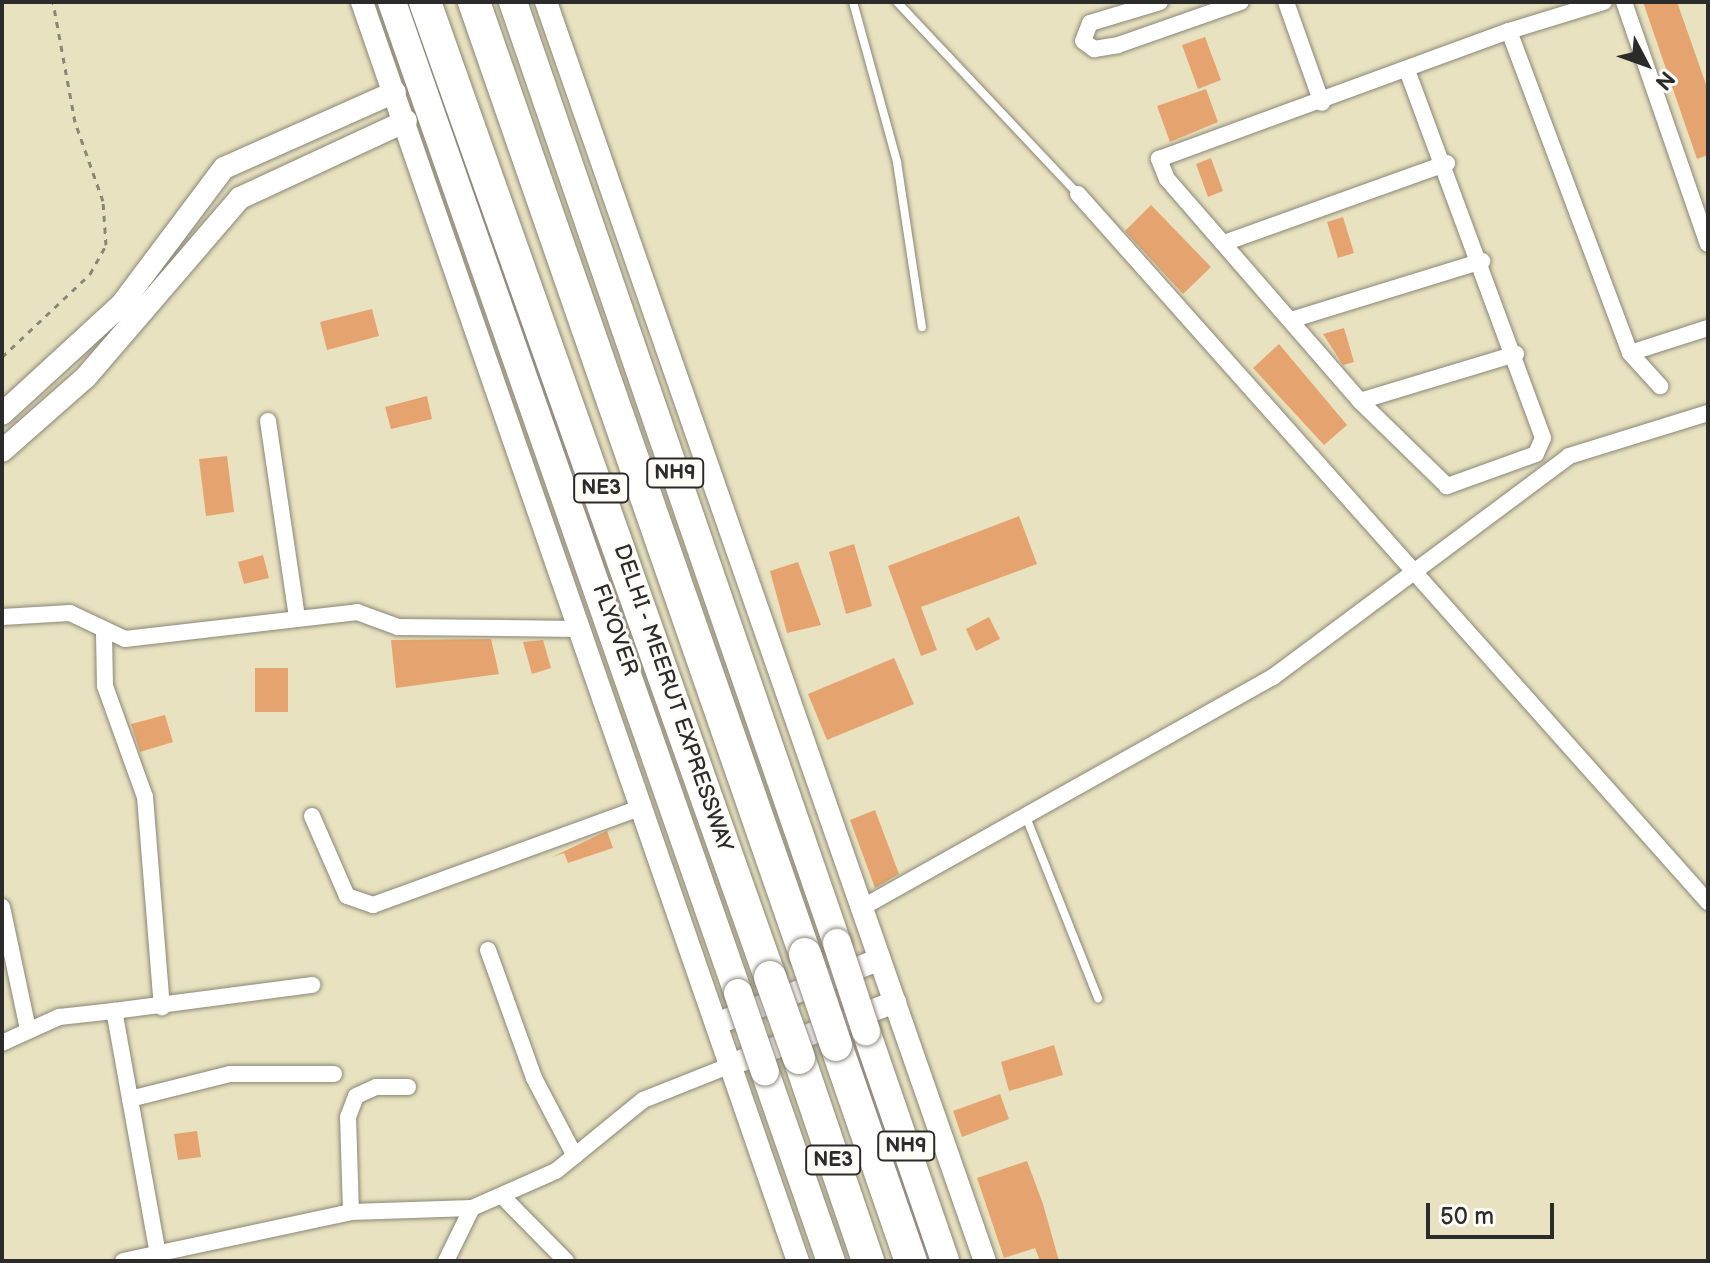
<!DOCTYPE html>
<html>
<head>
<meta charset="utf-8">
<style>
  body { margin:0 }
  #map { position:relative; width:1710px; height:1263px; overflow:hidden; background:#e8e2c0; font-family:"Balsamiq Sans",sans-serif }
  div>[style] { position:absolute }
  .building>* { inset:0; background:#e5a46f }
  .path>* { height:3px; margin-top:-1.5px; transform-origin:0; background:repeating-linear-gradient(90deg,#8a8676 0 6px,transparent 0 12px) }
  .roads { filter:drop-shadow(0 0 2px #8a8676) drop-shadow(0 0 2px #8a8676) }
  .service>* { height:8px; margin:-4px; padding:0 4px; transform-origin:4px; border-radius:4px; background:#fff }
  .minor>* { height:16px; margin:-8px; padding:0 8px; transform-origin:8px; border-radius:8px; background:#fff }
  .tertiary>* { height:22px; margin:-11px; padding:0 11px; transform-origin:11px; border-radius:11px; background:#fff }
  .trunk>* { height:28px; margin:-14px; padding:0 14px; transform-origin:14px; border-radius:14px; background:#fff }
  .motorway>* { height:32px; margin:-16px; padding:0 16px; transform-origin:16px; border-radius:16px; background:#fff }
  .bridges { filter:drop-shadow(0 0 2px #8a8676) drop-shadow(0 0 2px #8a8676) }
  .trunk-bridge>* { height:28px; margin:-14px; padding:0 14px; transform-origin:14px; border-radius:14px; background:#fff }
  .motorway-bridge>* { height:32px; margin:-16px; padding:0 16px; transform-origin:16px; border-radius:16px; background:#fff }
  span { translate:-50% -50%; white-space:nowrap; text-align:center; line-height:1.15; -webkit-text-stroke:6px #fdfcf7; paint-order:stroke }
  .shield-label span { padding:2px 6px; background:#fdfcf7; border:2px solid; border-radius:6px; -webkit-text-stroke-width:0 }
  .shield-label { font-size:20px; color:#2b2b2b; font-weight:700 }
  .street-label { font-size:22px; color:#2b2b2b }
  .frame { position:absolute; inset:0; border:4px solid #2b2b2b; pointer-events:none }
  .north { position:absolute; left:1606px; top:24px; width:80px; height:80px; -webkit-text-stroke:6px #fdfcf7; paint-order:stroke; rotate:131deg; font-size:22px; font-weight:700; line-height:32px; text-align:center; color:#2b2b2b }
  .north::after { content:''; display:block; margin:auto; width:28px; height:36px; background:#2b2b2b; clip-path:polygon(50% 0,100% 100%,50% 72%,0 100%) }
  .scale { position:absolute; left:1426px; top:1203px; width:128px; height:36px; box-sizing:border-box; border:4px solid #2b2b2b; border-top:0; padding-left:10px; font-size:24px; line-height:28px; white-space:nowrap; color:#2b2b2b; -webkit-text-stroke:6px #fdfcf7; paint-order:stroke }
</style>
</head>
<body>
<div id="map">
  <div class="building">
    <div style="clip-path:polygon(1643px 2px,1677px 2px,1708px 90px,1708px 155px,1697px 159px)"></div>
    <div style="clip-path:polygon(1205px 37px,1221px 80px,1198px 89px,1182px 45px)"></div>
    <div style="clip-path:polygon(1206px 89px,1218px 122px,1170px 142px,1157px 106px)"></div>
    <div style="clip-path:polygon(1211px 158px,1223px 191px,1208px 197px,1196px 164px)"></div>
    <div style="clip-path:polygon(1151px 205px,1211px 267px,1183px 294px,1125px 231px)"></div>
    <div style="clip-path:polygon(1343px 217px,1354px 253px,1338px 258px,1327px 222px)"></div>
    <div style="clip-path:polygon(372px 309px,379px 336px,327px 350px,320px 322px)"></div>
    <div style="clip-path:polygon(1344px 328px,1354px 362px,1343px 365px,1323px 334px)"></div>
    <div style="clip-path:polygon(1279px 344px,1347px 425px,1324px 445px,1253px 368px)"></div>
    <div style="clip-path:polygon(427px 396px,432px 419px,391px 429px,385px 407px)"></div>
    <div style="clip-path:polygon(227px 456px,234px 512px,206px 516px,199px 459px)"></div>
    <div style="clip-path:polygon(1019px 516px,1037px 564px,921px 607px,937px 650px,921px 656px,888px 566px)"></div>
    <div style="clip-path:polygon(854px 544px,872px 606px,846px 614px,829px 552px)"></div>
    <div style="clip-path:polygon(263px 555px,269px 578px,244px 584px,238px 562px)"></div>
    <div style="clip-path:polygon(798px 562px,821px 625px,787px 633px,770px 571px)"></div>
    <div style="clip-path:polygon(989px 617px,1000px 639px,976px 651px,966px 629px)"></div>
    <div style="clip-path:polygon(491px 639px,499px 674px,396px 688px,391px 640px)"></div>
    <div style="clip-path:polygon(543px 640px,551px 668px,532px 674px,523px 642px)"></div>
    <div style="clip-path:polygon(894px 658px,914px 704px,827px 740px,808px 694px)"></div>
    <div style="clip-path:polygon(255px 668px,288px 668px,288px 712px,255px 712px)"></div>
    <div style="clip-path:polygon(165px 715px,173px 742px,140px 752px,131px 724px)"></div>
    <div style="clip-path:polygon(875px 810px,899px 874px,875px 888px,850px 820px)"></div>
    <div style="clip-path:polygon(607px 831px,613px 848px,568px 863px,564px 853px,552px 857px)"></div>
    <div style="clip-path:polygon(1054px 1045px,1063px 1075px,1009px 1091px,1001px 1062px)"></div>
    <div style="clip-path:polygon(1000px 1094px,1009px 1119px,962px 1137px,953px 1111px)"></div>
    <div style="clip-path:polygon(197px 1131px,201px 1157px,178px 1160px,174px 1134px)"></div>
    <div style="clip-path:polygon(1027px 1161px,1043px 1204px,1059px 1261px,1040px 1261px,1035px 1248px,1004px 1258px,977px 1178px)"></div>
  </div>
  <div class="path">
    <div style="left:2px;top:357px;width:121px;rotate:-43.3deg"></div>
    <div style="left:90px;top:274px;width:33px;rotate:-61deg"></div>
    <div style="left:106px;top:245px;width:44px;rotate:-93.9deg"></div>
    <div style="left:103px;top:201px;width:84px;rotate:-109.5deg"></div>
    <div style="left:75px;top:122px;width:122px;rotate:-100.4deg"></div>
  </div>
  <div class="roads">
    <div class="service">
      <div style="left:853px;top:2px;width:166px;rotate:74.6deg"></div>
      <div style="left:897px;top:162px;width:167px;rotate:81.4deg"></div>
      <div style="left:897px;top:2px;width:264px;rotate:46.7deg"></div>
      <div style="left:1026px;top:817px;width:195px;rotate:68.3deg"></div>
    </div>
    <div class="minor">
      <div style="left:1160px;top:2px;width:73px;rotate:163.3deg"></div>
      <div style="left:1090px;top:23px;width:19px;rotate:111deg"></div>
      <div style="left:1083px;top:41px;width:14px;rotate:36deg"></div>
      <div style="left:1094px;top:49px;width:24px;rotate:-9deg"></div>
      <div style="left:1118px;top:45px;width:130px;rotate:-19.3deg"></div>
      <div style="left:1286px;top:2px;width:107px;rotate:70.4deg"></div>
      <div style="left:1624px;top:2px;width:256px;rotate:70.9deg"></div>
      <div style="left:1509px;top:31px;width:344px;rotate:69.4deg"></div>
      <div style="left:1630px;top:353px;width:82px;rotate:-17.8deg"></div>
      <div style="left:1407px;top:70px;width:392px;rotate:69.7deg"></div>
      <div style="left:1543px;top:438px;width:17px;rotate:114deg"></div>
      <div style="left:1536px;top:454px;width:95px;rotate:160.2deg"></div>
      <div style="left:1447px;top:486px;width:122px;rotate:-135.7deg"></div>
      <div style="left:1360px;top:401px;width:294px;rotate:-131deg"></div>
      <div style="left:1167px;top:179px;width:22px;rotate:-112deg"></div>
      <div style="left:1159px;top:159px;width:373px;rotate:-20.1deg"></div>
      <div style="left:1509px;top:31px;width:99px;rotate:-17deg"></div>
      <div style="left:1078px;top:194px;width:948px;rotate:48.34deg"></div>
      <div style="left:1224px;top:243px;width:237px;rotate:-19.7deg"></div>
      <div style="left:1294px;top:319px;width:197px;rotate:-17.1deg"></div>
      <div style="left:1630px;top:353px;width:45px;rotate:47.7deg"></div>
      <div style="left:1360px;top:401px;width:163px;rotate:-16.8deg"></div>
      <div style="left:268px;top:421px;width:199px;rotate:81.6deg"></div>
      <div style="left:2px;top:617px;width:68px;rotate:-3.4deg"></div>
      <div style="left:70px;top:613px;width:61px;rotate:25.3deg"></div>
      <div style="left:125px;top:639px;width:234px;rotate:-6.6deg"></div>
      <div style="left:357px;top:612px;width:44px;rotate:20.1deg"></div>
      <div style="left:398px;top:627px;width:180px;rotate:0.6deg"></div>
      <div style="left:104px;top:634px;width:52px;rotate:88.9deg"></div>
      <div style="left:105px;top:686px;width:118px;rotate:70.2deg"></div>
      <div style="left:145px;top:797px;width:211px;rotate:85.4deg"></div>
      <div style="left:312px;top:816px;width:87px;rotate:66.4deg"></div>
      <div style="left:347px;top:896px;width:28px;rotate:19deg"></div>
      <div style="left:373px;top:905px;width:283px;rotate:-20deg"></div>
      <div style="left:2px;top:907px;width:125px;rotate:78deg"></div>
      <div style="left:863px;top:907px;width:470px;rotate:-29.3deg"></div>
      <div style="left:1273px;top:677px;width:369px;rotate:-36.7deg"></div>
      <div style="left:1569px;top:456px;width:145px;rotate:-17.2deg"></div>
      <div style="left:488px;top:950px;width:136px;rotate:70.2deg"></div>
      <div style="left:534px;top:1078px;width:88px;rotate:62.3deg"></div>
      <div style="left:2px;top:1043px;width:63px;rotate:-24.5deg"></div>
      <div style="left:59px;top:1017px;width:55px;rotate:-6.2deg"></div>
      <div style="left:130px;top:1099px;width:103px;rotate:-14deg"></div>
      <div style="left:230px;top:1074px;width:104px"></div>
      <div style="left:502px;top:1196px;width:91px;rotate:45.4deg"></div>
      <div style="left:351px;top:1212px;width:95px;rotate:-91.8deg"></div>
      <div style="left:348px;top:1117px;width:22px;rotate:-69deg"></div>
      <div style="left:356px;top:1096px;width:22px;rotate:-24deg"></div>
      <div style="left:376px;top:1087px;width:32px"></div>
      <div style="left:157px;top:1249px;width:242px;rotate:-100.2deg"></div>
      <div style="left:114px;top:1011px;width:200px;rotate:-7.5deg"></div>
      <div style="left:123px;top:1261px;width:233px;rotate:-12.1deg"></div>
      <div style="left:351px;top:1212px;width:121px;rotate:-1.9deg"></div>
      <div style="left:472px;top:1208px;width:92px;rotate:-23.8deg"></div>
      <div style="left:556px;top:1171px;width:112px;rotate:-39.2deg"></div>
      <div style="left:643px;top:1100px;width:95px;rotate:-21.7deg"></div>
      <div style="left:446px;top:1261px;width:59px;rotate:-63.9deg"></div>
    </div>
    <div class="tertiary">
      <div style="left:362px;top:2px;width:1332px;rotate:70.9deg"></div>
      <div style="left:546px;top:2px;width:1333px;rotate:70.78deg"></div>
      <div style="left:2px;top:414px;width:161px;rotate:-42.5deg"></div>
      <div style="left:121px;top:305px;width:171px;rotate:-53.1deg"></div>
      <div style="left:224px;top:168px;width:187px;rotate:-24deg"></div>
      <div style="left:2px;top:451px;width:112px;rotate:-41.4deg"></div>
      <div style="left:86px;top:377px;width:236px;rotate:-49.3deg"></div>
      <div style="left:240px;top:198px;width:183px;rotate:-24.9deg"></div>
      <div style="left:716px;top:1024px;width:176px;rotate:-21.6deg"></div>
      <div style="left:743px;top:1060px;width:163px;rotate:-20.9deg"></div>
    </div>
    <div class="trunk">
      <div style="left:392px;top:2px;width:1050px;rotate:70.75deg"></div>
      <div style="left:513px;top:2px;width:995px;rotate:71deg"></div>
      <div style="left:866px;top:1031px;width:243px;rotate:71deg"></div>
      <div style="left:765px;top:1072px;width:200px;rotate:70.8deg"></div>
    </div>
    <div class="motorway">
      <div style="left:425px;top:2px;width:1034px;rotate:70.51deg"></div>
      <div style="left:474px;top:2px;width:1008px;rotate:70.83deg"></div>
      <div style="left:836px;top:1045px;width:229px;rotate:70.9deg"></div>
      <div style="left:799px;top:1058px;width:214px;rotate:71.2deg"></div>
    </div>
  </div>
  <div class="bridges">
    <div class="trunk-bridge">
      <div style="left:837px;top:943px;width:93px;rotate:71.8deg"></div>
      <div style="left:738px;top:993px;width:83px;rotate:71.1deg"></div>
    </div>
    <div class="motorway-bridge">
      <div style="left:805px;top:954px;width:96px;rotate:71.2deg"></div>
      <div style="left:770px;top:977px;width:86px;rotate:70.3deg"></div>
    </div>
  </div>
  <div class="shield-label">
    <span style="left:675px;top:473px">NH9</span>
    <span style="left:601px;top:488px">NE3</span>
    <span style="left:906px;top:1146px">NH9</span>
    <span style="left:833px;top:1160px">NE3</span>
  </div>
  <div class="street-label">
    <span style="left:615px;top:630px;rotate:70deg">FLYOVER</span>
    <span style="left:673px;top:698px;rotate:71deg">DELHI - MEERUT EXPRESSWAY</span>
  </div>
  <div class="frame"></div>
  <div class="north">N</div>
  <div class="scale">50 m</div>
</div>
</body>
</html>
